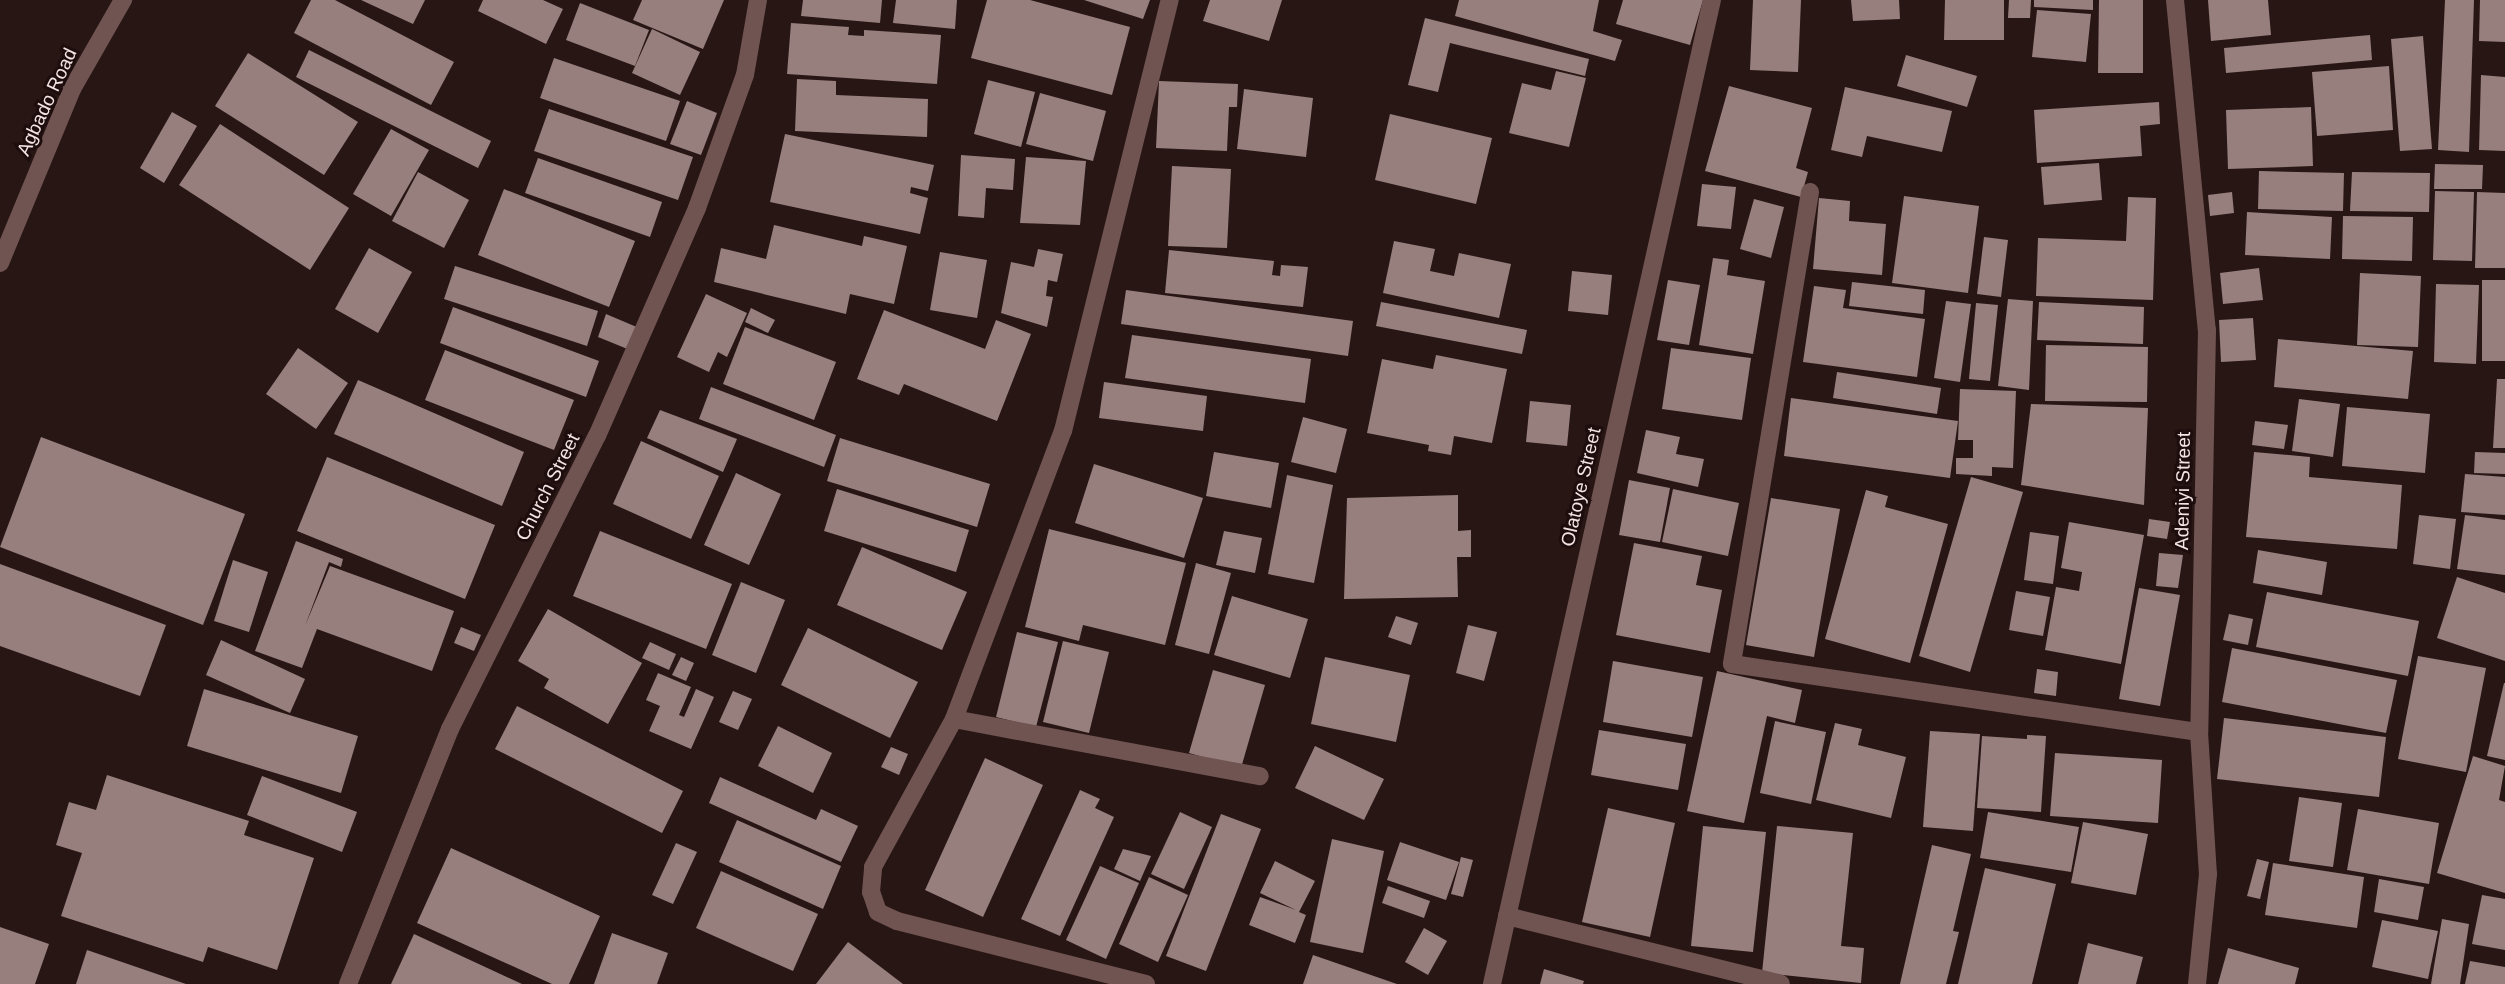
<!DOCTYPE html>
<html>
<head>
<meta charset="utf-8">
<style>
  body { margin:0 }
  #map { position:relative; width:2505px; height:984px; overflow:hidden; background:#281615; font-family:Arial,sans-serif }
  div>[style] { position:absolute }
  .building>* { inset:0; background:#977f7e }
  .street>* { height:18px; margin:-9px; padding:0 9px; transform-origin:9px; border-radius:9px; background:#705452 }
  span { translate:-50% -50%; white-space:nowrap; text-align:center; line-height:1.15; -webkit-text-stroke:6px #1e0d0d; paint-order:stroke }
  .street-label { font-size:19px; color:#f3e5e4 }
</style>
</head>
<body>
<div id="map">
  <div class="building">
    <div style="clip-path:polygon(311px 0,335px 0,454px 62px,431px 105px,294px 33px)"></div>
    <div style="clip-path:polygon(361px 0,425px 0,413px 24px)"></div>
    <div style="clip-path:polygon(483px 0,543px 0,563px 9px,546px 44px,478px 11px)"></div>
    <div style="clip-path:polygon(642px 0,724px 0,703px 49px,633px 20px)"></div>
    <div style="clip-path:polygon(803px 0,882px 0,880px 23px,801px 16px)"></div>
    <div style="clip-path:polygon(896px 0,957px 0,955px 29px,893px 23px)"></div>
    <div style="clip-path:polygon(987px 0,1030px 0,1130px 27px,1112px 95px,971px 58px)"></div>
    <div style="clip-path:polygon(1084px 0,1150px 0,1143px 19px)"></div>
    <div style="clip-path:polygon(1210px 0,1282px 0,1269px 41px,1203px 21px)"></div>
    <div style="clip-path:polygon(1459px 0,1599px 0,1593px 31px,1622px 40px,1615px 61px,1455px 16px)"></div>
    <div style="clip-path:polygon(1623px 0,1703px 0,1690px 45px,1616px 24px)"></div>
    <div style="clip-path:polygon(1753px 0,1801px 0,1798px 72px,1750px 70px)"></div>
    <div style="clip-path:polygon(1851px 0,1899px 0,1900px 19px,1853px 21px)"></div>
    <div style="clip-path:polygon(1945px 0,2004px 0,2004px 40px,1944px 40px)"></div>
    <div style="clip-path:polygon(2009px 0,2031px 0,2030px 18px,2008px 18px)"></div>
    <div style="clip-path:polygon(2034px 0,2093px 0,2093px 10px,2034px 7px)"></div>
    <div style="clip-path:polygon(2099px 0,2143px 0,2143px 73px,2098px 73px)"></div>
    <div style="clip-path:polygon(2208px 0,2268px 0,2271px 35px,2211px 41px)"></div>
    <div style="clip-path:polygon(2445px 0,2474px 0,2469px 152px,2438px 150px)"></div>
    <div style="clip-path:polygon(2480px 0,2505px 0,2505px 42px,2479px 41px)"></div>
    <div style="clip-path:polygon(580px 3px,649px 30px,635px 66px,566px 40px)"></div>
    <div style="clip-path:polygon(2037px 10px,2091px 14px,2086px 62px,2032px 57px)"></div>
    <div style="clip-path:polygon(1425px 18px,1589px 59px,1585px 76px,1450px 43px,1438px 92px,1408px 85px)"></div>
    <div style="clip-path:polygon(791px 23px,849px 27px,848px 35px,864px 36px,864px 30px,941px 35px,937px 84px,787px 74px)"></div>
    <div style="clip-path:polygon(652px 29px,700px 52px,680px 95px,632px 73px)"></div>
    <div style="clip-path:polygon(2370px 35px,2372px 60px,2226px 73px,2224px 48px)"></div>
    <div style="clip-path:polygon(2423px 36px,2432px 149px,2400px 151px,2391px 39px)"></div>
    <div style="clip-path:polygon(309px 50px,491px 141px,478px 168px,296px 77px)"></div>
    <div style="clip-path:polygon(248px 53px,358px 122px,324px 175px,215px 106px)"></div>
    <div style="clip-path:polygon(1906px 55px,1977px 76px,1967px 107px,1897px 86px)"></div>
    <div style="clip-path:polygon(554px 58px,680px 101px,666px 141px,540px 98px)"></div>
    <div style="clip-path:polygon(2389px 66px,2393px 130px,2317px 136px,2312px 72px)"></div>
    <div style="clip-path:polygon(1556px 71px,1586px 78px,1569px 147px,1509px 133px,1522px 83px,1551px 90px)"></div>
    <div style="clip-path:polygon(2481px 75px,2505px 77px,2505px 151px,2479px 150px)"></div>
    <div style="clip-path:polygon(797px 79px,836px 81px,836px 95px,928px 99px,927px 137px,795px 131px)"></div>
    <div style="clip-path:polygon(988px 80px,1035px 92px,1021px 147px,974px 134px)"></div>
    <div style="clip-path:polygon(1159px 81px,1238px 84px,1237px 107px,1229px 107px,1227px 151px,1156px 148px)"></div>
    <div style="clip-path:polygon(1729px 86px,1812px 108px,1796px 168px,1808px 172px,1801px 197px,1705px 171px)"></div>
    <div style="clip-path:polygon(1845px 87px,1952px 111px,1942px 152px,1867px 136px,1862px 157px,1831px 150px)"></div>
    <div style="clip-path:polygon(1244px 89px,1313px 98px,1306px 157px,1237px 149px)"></div>
    <div style="clip-path:polygon(1040px 93px,1106px 111px,1093px 161px,1026px 144px)"></div>
    <div style="clip-path:polygon(687px 101px,717px 113px,701px 155px,670px 144px)"></div>
    <div style="clip-path:polygon(2159px 102px,2160px 124px,2140px 126px,2142px 156px,2037px 163px,2034px 110px)"></div>
    <div style="clip-path:polygon(2311px 107px,2313px 166px,2228px 169px,2226px 110px)"></div>
    <div style="clip-path:polygon(549px 109px,693px 157px,678px 200px,534px 151px)"></div>
    <div style="clip-path:polygon(172px 112px,197px 126px,164px 183px,140px 168px)"></div>
    <div style="clip-path:polygon(1390px 114px,1492px 138px,1476px 204px,1375px 180px)"></div>
    <div style="clip-path:polygon(220px 124px,349px 208px,310px 270px,179px 185px)"></div>
    <div style="clip-path:polygon(391px 129px,429px 150px,391px 216px,353px 194px)"></div>
    <div style="clip-path:polygon(785px 134px,934px 165px,928px 191px,911px 187px,910px 193px,928px 198px,920px 234px,770px 202px)"></div>
    <div style="clip-path:polygon(961px 155px,1015px 159px,1013px 190px,986px 188px,984px 218px,958px 216px)"></div>
    <div style="clip-path:polygon(1026px 157px,1086px 161px,1080px 225px,1020px 223px)"></div>
    <div style="clip-path:polygon(538px 158px,662px 202px,650px 237px,525px 193px)"></div>
    <div style="clip-path:polygon(2099px 163px,2102px 200px,2044px 205px,2041px 167px)"></div>
    <div style="clip-path:polygon(2435px 164px,2483px 165px,2482px 189px,2434px 189px)"></div>
    <div style="clip-path:polygon(1172px 166px,1231px 169px,1227px 248px,1168px 246px)"></div>
    <div style="clip-path:polygon(2259px 171px,2344px 173px,2343px 211px,2258px 209px)"></div>
    <div style="clip-path:polygon(418px 172px,469px 200px,444px 248px,392px 221px)"></div>
    <div style="clip-path:polygon(2352px 172px,2430px 173px,2429px 212px,2350px 211px)"></div>
    <div style="clip-path:polygon(1702px 184px,1736px 187px,1731px 229px,1697px 226px)"></div>
    <div style="clip-path:polygon(504px 189px,635px 241px,609px 307px,478px 255px)"></div>
    <div style="clip-path:polygon(2435px 191px,2474px 192px,2472px 261px,2433px 260px)"></div>
    <div style="clip-path:polygon(2232px 192px,2234px 213px,2210px 216px,2208px 195px)"></div>
    <div style="clip-path:polygon(2477px 192px,2505px 193px,2505px 268px,2475px 268px)"></div>
    <div style="clip-path:polygon(1904px 196px,1979px 206px,1968px 293px,1892px 283px)"></div>
    <div style="clip-path:polygon(2128px 197px,2156px 198px,2153px 300px,2036px 296px,2038px 238px,2126px 241px)"></div>
    <div style="clip-path:polygon(1819px 198px,1850px 201px,1849px 221px,1886px 224px,1882px 275px,1813px 269px)"></div>
    <div style="clip-path:polygon(1754px 199px,1784px 207px,1771px 258px,1740px 249px)"></div>
    <div style="clip-path:polygon(2247px 212px,2332px 217px,2330px 259px,2245px 255px)"></div>
    <div style="clip-path:polygon(2343px 216px,2413px 217px,2412px 261px,2342px 259px)"></div>
    <div style="clip-path:polygon(774px 225px,862px 246px,864px 236px,907px 246px,894px 304px,850px 294px,846px 314px,714px 282px,721px 248px,766px 259px)"></div>
    <div style="clip-path:polygon(1984px 237px,2008px 240px,2001px 297px,1977px 294px)"></div>
    <div style="clip-path:polygon(1394px 241px,1435px 249px,1430px 271px,1454px 276px,1459px 253px,1511px 264px,1499px 318px,1383px 293px)"></div>
    <div style="clip-path:polygon(369px 248px,412px 272px,378px 333px,335px 309px)"></div>
    <div style="clip-path:polygon(1038px 249px,1063px 254px,1057px 282px,1048px 280px,1046px 296px,1053px 297px,1047px 327px,1001px 313px,1011px 262px,1034px 267px)"></div>
    <div style="clip-path:polygon(1169px 250px,1274px 261px,1272px 275px,1280px 276px,1281px 265px,1308px 267px,1303px 307px,1165px 293px)"></div>
    <div style="clip-path:polygon(940px 252px,987px 260px,977px 318px,930px 310px)"></div>
    <div style="clip-path:polygon(1713px 258px,1729px 260px,1727px 275px,1765px 281px,1753px 354px,1699px 345px)"></div>
    <div style="clip-path:polygon(455px 266px,598px 311px,587px 346px,444px 299px)"></div>
    <div style="clip-path:polygon(2259px 268px,2263px 300px,2223px 304px,2220px 273px)"></div>
    <div style="clip-path:polygon(1572px 271px,1612px 275px,1608px 315px,1568px 311px)"></div>
    <div style="clip-path:polygon(2360px 273px,2421px 276px,2418px 347px,2357px 345px)"></div>
    <div style="clip-path:polygon(1668px 280px,1700px 285px,1689px 345px,1657px 340px)"></div>
    <div style="clip-path:polygon(2482px 280px,2505px 280px,2505px 361px,2482px 361px)"></div>
    <div style="clip-path:polygon(1852px 282px,1925px 290px,1923px 314px,1849px 306px)"></div>
    <div style="clip-path:polygon(2436px 284px,2479px 285px,2476px 364px,2434px 362px)"></div>
    <div style="clip-path:polygon(1814px 286px,1846px 290px,1843px 308px,1925px 319px,1917px 377px,1803px 362px)"></div>
    <div style="clip-path:polygon(1126px 290px,1353px 321px,1348px 356px,1121px 324px)"></div>
    <div style="clip-path:polygon(706px 294px,747px 313px,727px 357px,718px 352px,709px 372px,677px 357px)"></div>
    <div style="clip-path:polygon(2008px 299px,2033px 301px,2029px 390px,1998px 386px)"></div>
    <div style="clip-path:polygon(1946px 301px,1971px 304px,1960px 382px,1934px 378px)"></div>
    <div style="clip-path:polygon(1381px 302px,1527px 330px,1522px 354px,1376px 326px)"></div>
    <div style="clip-path:polygon(2039px 302px,2144px 307px,2143px 344px,2037px 340px)"></div>
    <div style="clip-path:polygon(1976px 303px,1998px 305px,1990px 381px,1969px 379px)"></div>
    <div style="clip-path:polygon(453px 307px,599px 361px,586px 397px,440px 343px)"></div>
    <div style="clip-path:polygon(751px 308px,775px 320px,768px 333px,745px 322px)"></div>
    <div style="clip-path:polygon(884px 310px,985px 349px,996px 320px,1031px 334px,997px 421px,904px 384px,899px 395px,857px 379px)"></div>
    <div style="clip-path:polygon(606px 314px,639px 328px,630px 350px,598px 337px)"></div>
    <div style="clip-path:polygon(2253px 318px,2256px 360px,2221px 362px,2219px 320px)"></div>
    <div style="clip-path:polygon(745px 327px,836px 362px,814px 420px,723px 384px)"></div>
    <div style="clip-path:polygon(1132px 335px,1311px 359px,1305px 403px,1125px 378px)"></div>
    <div style="clip-path:polygon(2278px 339px,2413px 351px,2408px 399px,2274px 387px)"></div>
    <div style="clip-path:polygon(2046px 345px,2148px 347px,2147px 402px,2045px 401px)"></div>
    <div style="clip-path:polygon(298px 348px,348px 383px,316px 429px,266px 394px)"></div>
    <div style="clip-path:polygon(1671px 348px,1751px 358px,1742px 420px,1662px 409px)"></div>
    <div style="clip-path:polygon(445px 350px,574px 400px,554px 450px,425px 400px)"></div>
    <div style="clip-path:polygon(1436px 355px,1507px 369px,1492px 443px,1454px 436px,1451px 455px,1428px 451px,1429px 445px,1367px 433px,1382px 359px,1433px 369px)"></div>
    <div style="clip-path:polygon(1837px 372px,1941px 388px,1937px 414px,1833px 398px)"></div>
    <div style="clip-path:polygon(2497px 379px,2505px 379px,2505px 448px,2493px 448px)"></div>
    <div style="clip-path:polygon(358px 380px,524px 452px,502px 506px,334px 434px)"></div>
    <div style="clip-path:polygon(1104px 382px,1207px 396px,1203px 431px,1099px 418px)"></div>
    <div style="clip-path:polygon(711px 387px,836px 435px,824px 467px,699px 419px)"></div>
    <div style="clip-path:polygon(1960px 389px,2016px 391px,2013px 468px,1992px 467px,1992px 476px,1956px 474px,1956px 458px,1973px 458px,1973px 440px,1958px 440px)"></div>
    <div style="clip-path:polygon(1791px 398px,1958px 421px,1950px 478px,1784px 456px)"></div>
    <div style="clip-path:polygon(2299px 399px,2340px 404px,2333px 457px,2292px 451px)"></div>
    <div style="clip-path:polygon(1530px 401px,1571px 405px,1567px 446px,1526px 442px)"></div>
    <div style="clip-path:polygon(2031px 404px,2148px 408px,2144px 505px,2021px 485px)"></div>
    <div style="clip-path:polygon(2347px 407px,2430px 414px,2425px 473px,2342px 466px)"></div>
    <div style="clip-path:polygon(660px 410px,737px 439px,723px 472px,647px 438px)"></div>
    <div style="clip-path:polygon(1303px 417px,1347px 429px,1336px 473px,1291px 462px)"></div>
    <div style="clip-path:polygon(2255px 421px,2288px 425px,2284px 449px,2252px 445px)"></div>
    <div style="clip-path:polygon(1646px 430px,1680px 437px,1676px 454px,1704px 459px,1698px 487px,1637px 473px)"></div>
    <div style="clip-path:polygon(41px 437px,245px 514px,203px 625px,0 547px)"></div>
    <div style="clip-path:polygon(840px 438px,990px 484px,977px 527px,827px 481px)"></div>
    <div style="clip-path:polygon(641px 441px,719px 476px,691px 539px,613px 504px)"></div>
    <div style="clip-path:polygon(1214px 452px,1279px 463px,1271px 508px,1206px 496px)"></div>
    <div style="clip-path:polygon(2254px 452px,2310px 457px,2309px 477px,2402px 485px,2397px 549px,2246px 537px)"></div>
    <div style="clip-path:polygon(2475px 452px,2505px 453px,2505px 474px,2474px 473px)"></div>
    <div style="clip-path:polygon(327px 457px,495px 525px,465px 599px,297px 531px)"></div>
    <div style="clip-path:polygon(1094px 464px,1203px 498px,1184px 558px,1075px 523px)"></div>
    <div style="clip-path:polygon(736px 473px,781px 494px,749px 565px,704px 545px)"></div>
    <div style="clip-path:polygon(2465px 474px,2505px 477px,2505px 515px,2461px 512px)"></div>
    <div style="clip-path:polygon(1287px 475px,1333px 485px,1314px 583px,1268px 574px)"></div>
    <div style="clip-path:polygon(1971px 477px,2023px 492px,1970px 672px,1919px 656px)"></div>
    <div style="clip-path:polygon(1629px 480px,1670px 488px,1660px 542px,1619px 535px)"></div>
    <div style="clip-path:polygon(837px 489px,969px 530px,956px 572px,824px 531px)"></div>
    <div style="clip-path:polygon(1673px 489px,1739px 503px,1728px 556px,1662px 542px)"></div>
    <div style="clip-path:polygon(1866px 490px,1888px 496px,1885px 507px,1948px 524px,1910px 663px,1825px 639px)"></div>
    <div style="clip-path:polygon(1458px 495px,1458px 531px,1471px 530px,1471px 557px,1457px 557px,1458px 597px,1344px 599px,1347px 498px)"></div>
    <div style="clip-path:polygon(1771px 498px,1840px 509px,1814px 657px,1746px 645px)"></div>
    <div style="clip-path:polygon(2419px 515px,2456px 519px,2450px 569px,2413px 564px)"></div>
    <div style="clip-path:polygon(2465px 515px,2505px 520px,2505px 575px,2457px 569px)"></div>
    <div style="clip-path:polygon(2149px 519px,2170px 522px,2167px 539px,2147px 536px)"></div>
    <div style="clip-path:polygon(2069px 522px,2144px 535px,2121px 664px,2045px 650px,2056px 587px,2079px 591px,2082px 572px,2061px 568px)"></div>
    <div style="clip-path:polygon(1049px 529px,1186px 563px,1165px 645px,1083px 625px,1079px 641px,1025px 627px)"></div>
    <div style="clip-path:polygon(600px 531px,732px 584px,706px 649px,573px 596px)"></div>
    <div style="clip-path:polygon(1224px 531px,1262px 538px,1255px 573px,1216px 565px)"></div>
    <div style="clip-path:polygon(2030px 532px,2059px 536px,2053px 584px,2024px 580px)"></div>
    <div style="clip-path:polygon(296px 541px,343px 559px,341px 567px,329px 562px,305px 626px,330px 566px,454px 611px,432px 671px,317px 629px,302px 668px,255px 651px)"></div>
    <div style="clip-path:polygon(1634px 543px,1702px 556px,1696px 585px,1722px 590px,1710px 653px,1616px 635px)"></div>
    <div style="clip-path:polygon(862px 547px,967px 592px,942px 650px,837px 605px)"></div>
    <div style="clip-path:polygon(2258px 550px,2327px 562px,2322px 595px,2253px 583px)"></div>
    <div style="clip-path:polygon(2159px 553px,2183px 555px,2178px 588px,2156px 586px)"></div>
    <div style="clip-path:polygon(233px 560px,268px 572px,249px 632px,214px 621px)"></div>
    <div style="clip-path:polygon(1196px 563px,1231px 573px,1209px 654px,1175px 645px)"></div>
    <div style="clip-path:polygon(0 564px,166px 625px,140px 696px,0 646px)"></div>
    <div style="clip-path:polygon(2457px 577px,2505px 593px,2505px 661px,2437px 638px)"></div>
    <div style="clip-path:polygon(741px 582px,785px 600px,756px 673px,712px 655px)"></div>
    <div style="clip-path:polygon(2139px 588px,2180px 595px,2160px 706px,2119px 699px)"></div>
    <div style="clip-path:polygon(2016px 591px,2050px 597px,2043px 636px,2009px 630px)"></div>
    <div style="clip-path:polygon(2267px 592px,2419px 621px,2408px 676px,2256px 647px)"></div>
    <div style="clip-path:polygon(1232px 596px,1308px 619px,1290px 678px,1214px 655px)"></div>
    <div style="clip-path:polygon(548px 609px,642px 663px,608px 724px,544px 688px,549px 679px,518px 661px)"></div>
    <div style="clip-path:polygon(2229px 614px,2253px 619px,2248px 645px,2223px 640px)"></div>
    <div style="clip-path:polygon(1396px 616px,1418px 623px,1411px 645px,1388px 637px)"></div>
    <div style="clip-path:polygon(1468px 625px,1497px 632px,1484px 681px,1456px 673px)"></div>
    <div style="clip-path:polygon(461px 627px,481px 635px,474px 651px,454px 643px)"></div>
    <div style="clip-path:polygon(808px 628px,918px 682px,890px 738px,781px 685px)"></div>
    <div style="clip-path:polygon(1017px 632px,1058px 642px,1036px 727px,996px 717px)"></div>
    <div style="clip-path:polygon(221px 640px,305px 679px,290px 713px,206px 675px)"></div>
    <div style="clip-path:polygon(1063px 641px,1109px 652px,1089px 733px,1043px 722px)"></div>
    <div style="clip-path:polygon(650px 642px,676px 654px,669px 670px,642px 658px)"></div>
    <div style="clip-path:polygon(2232px 648px,2397px 680px,2386px 733px,2222px 702px)"></div>
    <div style="clip-path:polygon(2418px 656px,2486px 668px,2466px 772px,2398px 759px)"></div>
    <div style="clip-path:polygon(681px 657px,694px 663px,686px 681px,672px 675px)"></div>
    <div style="clip-path:polygon(1325px 657px,1410px 675px,1396px 742px,1311px 724px)"></div>
    <div style="clip-path:polygon(1613px 661px,1703px 677px,1692px 737px,1603px 722px)"></div>
    <div style="clip-path:polygon(2037px 669px,2058px 672px,2056px 696px,2034px 693px)"></div>
    <div style="clip-path:polygon(1213px 670px,1265px 685px,1241px 768px,1189px 753px)"></div>
    <div style="clip-path:polygon(1717px 671px,1802px 690px,1795px 723px,1767px 716px,1744px 823px,1687px 811px)"></div>
    <div style="clip-path:polygon(658px 673px,691px 687px,679px 715px,684px 717px,696px 689px,714px 697px,691px 749px,649px 731px,660px 706px,646px 700px)"></div>
    <div style="clip-path:polygon(2504px 683px,2505px 683px,2505px 760px,2487px 756px)"></div>
    <div style="clip-path:polygon(204px 689px,358px 736px,341px 793px,187px 746px)"></div>
    <div style="clip-path:polygon(733px 691px,752px 699px,738px 730px,719px 722px)"></div>
    <div style="clip-path:polygon(517px 706px,683px 791px,662px 833px,495px 749px)"></div>
    <div style="clip-path:polygon(2224px 718px,2386px 737px,2379px 797px,2217px 779px)"></div>
    <div style="clip-path:polygon(1775px 721px,1826px 732px,1811px 804px,1760px 793px)"></div>
    <div style="clip-path:polygon(1835px 723px,1862px 729px,1858px 745px,1906px 757px,1891px 818px,1816px 800px)"></div>
    <div style="clip-path:polygon(778px 726px,832px 753px,813px 793px,758px 766px)"></div>
    <div style="clip-path:polygon(1599px 730px,1686px 744px,1678px 790px,1591px 775px)"></div>
    <div style="clip-path:polygon(1930px 731px,1980px 734px,1973px 831px,1923px 827px)"></div>
    <div style="clip-path:polygon(2027px 735px,2046px 736px,2041px 812px,1977px 808px,1982px 736px,2027px 739px)"></div>
    <div style="clip-path:polygon(1315px 746px,1384px 779px,1364px 820px,1295px 788px)"></div>
    <div style="clip-path:polygon(891px 747px,908px 754px,899px 775px,881px 767px)"></div>
    <div style="clip-path:polygon(2055px 753px,2162px 760px,2158px 823px,2050px 816px)"></div>
    <div style="clip-path:polygon(2473px 756px,2505px 766px,2499px 800px,2505px 802px,2505px 893px,2437px 873px)"></div>
    <div style="clip-path:polygon(985px 758px,1043px 785px,983px 917px,925px 890px)"></div>
    <div style="clip-path:polygon(107px 775px,249px 821px,244px 835px,314px 858px,277px 970px,208px 947px,203px 962px,61px 916px,82px 853px,56px 845px,69px 802px,96px 810px)"></div>
    <div style="clip-path:polygon(262px 776px,357px 812px,342px 852px,247px 815px)"></div>
    <div style="clip-path:polygon(720px 777px,816px 820px,821px 809px,858px 826px,841px 862px,709px 803px)"></div>
    <div style="clip-path:polygon(1080px 790px,1100px 799px,1095px 808px,1114px 817px,1060px 936px,1021px 919px)"></div>
    <div style="clip-path:polygon(2299px 797px,2342px 803px,2333px 867px,2289px 861px)"></div>
    <div style="clip-path:polygon(1608px 808px,1675px 823px,1650px 937px,1582px 922px)"></div>
    <div style="clip-path:polygon(2358px 809px,2439px 823px,2429px 884px,2347px 870px)"></div>
    <div style="clip-path:polygon(1180px 812px,1212px 827px,1184px 889px,1151px 874px)"></div>
    <div style="clip-path:polygon(1988px 812px,2079px 827px,2071px 872px,1980px 858px)"></div>
    <div style="clip-path:polygon(1221px 814px,1261px 829px,1206px 971px,1166px 956px)"></div>
    <div style="clip-path:polygon(737px 820px,841px 866px,823px 909px,719px 862px)"></div>
    <div style="clip-path:polygon(2083px 822px,2148px 834px,2136px 895px,2071px 883px)"></div>
    <div style="clip-path:polygon(1703px 826px,1766px 832px,1753px 952px,1691px 946px)"></div>
    <div style="clip-path:polygon(1777px 826px,1853px 833px,1841px 946px,1864px 948px,1861px 983px,1762px 973px)"></div>
    <div style="clip-path:polygon(1332px 839px,1384px 851px,1363px 953px,1310px 942px)"></div>
    <div style="clip-path:polygon(1400px 842px,1459px 862px,1446px 900px,1387px 880px)"></div>
    <div style="clip-path:polygon(676px 843px,697px 852px,673px 904px,652px 895px)"></div>
    <div style="clip-path:polygon(1932px 845px,1971px 854px,1953px 931px,1959px 932px,1946px 984px,1900px 984px)"></div>
    <div style="clip-path:polygon(451px 848px,600px 916px,569px 984px,552px 984px,417px 923px)"></div>
    <div style="clip-path:polygon(1123px 849px,1151px 856px,1140px 881px,1114px 869px)"></div>
    <div style="clip-path:polygon(1461px 857px,1473px 860px,1463px 897px,1451px 894px)"></div>
    <div style="clip-path:polygon(2257px 859px,2269px 862px,2260px 899px,2247px 896px)"></div>
    <div style="clip-path:polygon(1275px 861px,1315px 881px,1299px 912px,1306px 915px,1295px 943px,1249px 925px,1260px 897px,1296px 910px,1260px 893px)"></div>
    <div style="clip-path:polygon(2273px 863px,2364px 877px,2357px 928px,2265px 915px)"></div>
    <div style="clip-path:polygon(1100px 866px,1139px 883px,1106px 959px,1066px 940px)"></div>
    <div style="clip-path:polygon(1985px 868px,2056px 884px,2032px 984px,1958px 984px)"></div>
    <div style="clip-path:polygon(721px 871px,818px 914px,793px 971px,696px 928px)"></div>
    <div style="clip-path:polygon(1149px 877px,1188px 895px,1158px 962px,1119px 944px)"></div>
    <div style="clip-path:polygon(2379px 879px,2424px 887px,2418px 920px,2374px 912px)"></div>
    <div style="clip-path:polygon(1388px 886px,1430px 901px,1424px 918px,1382px 903px)"></div>
    <div style="clip-path:polygon(2482px 895px,2505px 899px,2505px 950px,2472px 944px)"></div>
    <div style="clip-path:polygon(2442px 919px,2469px 924px,2460px 984px,2431px 984px)"></div>
    <div style="clip-path:polygon(2382px 920px,2438px 931px,2428px 979px,2372px 967px)"></div>
    <div style="clip-path:polygon(0 927px,49px 944px,35px 984px,0 984px)"></div>
    <div style="clip-path:polygon(1424px 928px,1447px 941px,1428px 975px,1405px 962px)"></div>
    <div style="clip-path:polygon(612px 933px,668px 953px,657px 984px,594px 984px)"></div>
    <div style="clip-path:polygon(414px 934px,522px 984px,391px 984px)"></div>
    <div style="clip-path:polygon(848px 942px,903px 984px,816px 984px)"></div>
    <div style="clip-path:polygon(2088px 943px,2143px 957px,2136px 984px,2078px 984px)"></div>
    <div style="clip-path:polygon(2228px 948px,2299px 968px,2295px 984px,2218px 984px)"></div>
    <div style="clip-path:polygon(87px 950px,186px 984px,76px 984px)"></div>
    <div style="clip-path:polygon(1313px 955px,1397px 984px,1303px 984px)"></div>
    <div style="clip-path:polygon(2470px 961px,2505px 967px,2505px 984px,2465px 984px)"></div>
    <div style="clip-path:polygon(1544px 969px,1584px 981px,1583px 984px,1540px 984px)"></div>
  </div>
  <div class="street">
    <div style="left:2175px;top:0;width:332px;rotate:84.5deg"></div>
    <div style="left:2207px;top:330px;width:402px;rotate:91.1deg"></div>
    <div style="left:2199px;top:732px;width:142px;rotate:86.4deg"></div>
    <div style="left:2208px;top:874px;width:111px;rotate:95.7deg"></div>
    <div style="left:1810px;top:192px;width:478px;rotate:99.4deg"></div>
    <div style="left:1732px;top:664px;width:472px;rotate:8.3deg"></div>
    <div style="left:0;top:263px;width:188px;rotate:-67.5deg"></div>
    <div style="left:72px;top:89px;width:103px;rotate:-60.2deg"></div>
    <div style="left:954px;top:719px;width:311px;rotate:10.6deg"></div>
    <div style="left:1507px;top:916px;width:282px;rotate:13.9deg"></div>
    <div style="left:348px;top:984px;width:275px;rotate:-68.2deg"></div>
    <div style="left:450px;top:729px;width:328px;rotate:-63.4deg"></div>
    <div style="left:597px;top:436px;width:249px;rotate:-66.3deg"></div>
    <div style="left:697px;top:208px;width:141px;rotate:-70.2deg"></div>
    <div style="left:745px;top:75px;width:76px;rotate:-80.2deg"></div>
    <div style="left:1146px;top:984px;width:257px;rotate:-165.8deg"></div>
    <div style="left:897px;top:921px;width:21px;rotate:-155deg"></div>
    <div style="left:878px;top:912px;width:21px;rotate:-109deg"></div>
    <div style="left:871px;top:892px;width:25px;rotate:-85deg"></div>
    <div style="left:873px;top:867px;width:169px;rotate:-61.3deg"></div>
    <div style="left:954px;top:719px;width:308px;rotate:-69.3deg"></div>
    <div style="left:1063px;top:431px;width:444px;rotate:-76.1deg"></div>
    <div style="left:1492px;top:984px;width:1008px;rotate:-77.4deg"></div>
  </div>
  <div class="street-label">
    <span style="left:47px;top:102px;rotate:-65deg">Agbado Road</span>
    <span style="left:548px;top:487px;rotate:-63deg">Church Street</span>
    <span style="left:1581px;top:487px;rotate:-77deg">Olatoye Street</span>
    <span style="left:2183px;top:491px;rotate:-89deg">Adeniyi Street</span>
  </div>
</div>
</body>
</html>
